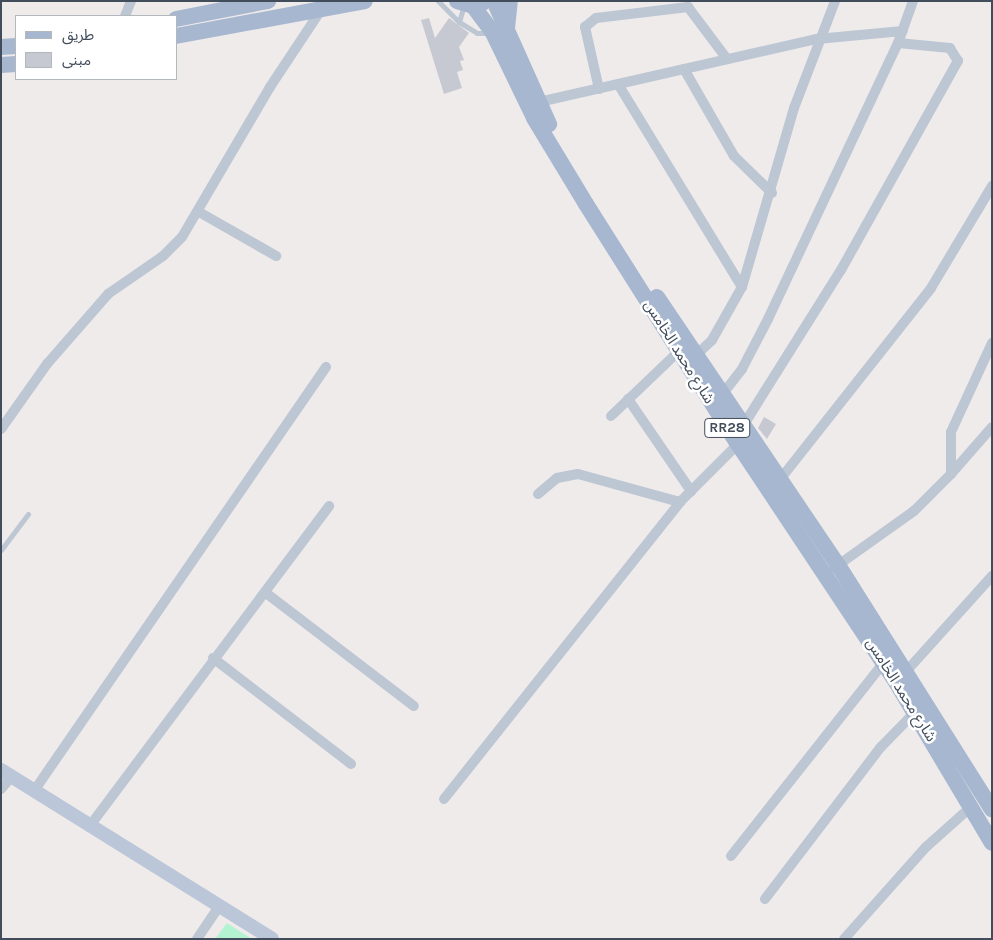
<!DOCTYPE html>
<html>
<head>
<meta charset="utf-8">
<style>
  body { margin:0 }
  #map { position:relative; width:993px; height:940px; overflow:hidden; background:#efebeb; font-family:Karla,"Noto Sans Arabic",sans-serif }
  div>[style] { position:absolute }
  .green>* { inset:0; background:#b3f3d2 }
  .building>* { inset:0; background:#c7c9d2 }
  .service>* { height:5px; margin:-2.5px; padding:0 2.5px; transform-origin:2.5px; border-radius:2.5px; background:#bdc6d3 }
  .minor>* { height:10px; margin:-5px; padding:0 5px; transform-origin:5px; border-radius:5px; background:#bdc6d3 }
  .secondary>* { height:14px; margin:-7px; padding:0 7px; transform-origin:7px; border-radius:7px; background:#bbc6d8 }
  .primary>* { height:16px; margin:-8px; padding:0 8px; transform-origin:8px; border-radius:8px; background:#a7b7cf }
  span { translate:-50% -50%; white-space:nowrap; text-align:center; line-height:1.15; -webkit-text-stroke:5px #fff; paint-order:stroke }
  .shield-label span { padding:1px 4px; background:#fff; border:1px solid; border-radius:4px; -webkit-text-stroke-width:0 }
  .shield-label { font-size:14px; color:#424d5b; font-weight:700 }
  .street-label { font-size:15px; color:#424d5b }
  .frame { position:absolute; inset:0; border:2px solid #424d5b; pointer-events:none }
  .legend { position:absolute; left:15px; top:15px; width:162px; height:65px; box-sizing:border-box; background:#fff; border:1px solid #b3b8bd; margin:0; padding:6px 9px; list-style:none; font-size:15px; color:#424d5b }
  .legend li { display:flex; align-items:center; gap:10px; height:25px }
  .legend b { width:25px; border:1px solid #b3b8bd }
</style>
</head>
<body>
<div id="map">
  <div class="green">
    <div style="clip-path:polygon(227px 923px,252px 939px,215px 939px)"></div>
  </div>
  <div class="building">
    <div style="clip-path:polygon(429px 18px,435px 38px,449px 18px,469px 33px,459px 47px,464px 60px,460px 61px,463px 70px,457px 72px,462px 88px,444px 94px,421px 20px)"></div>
    <div style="clip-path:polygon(764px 417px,776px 424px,767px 439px,758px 428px)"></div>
  </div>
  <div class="service">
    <div style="left:438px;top:1px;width:30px;rotate:45deg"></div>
    <div style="left:459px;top:22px;width:21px;rotate:31deg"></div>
    <div style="left:477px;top:33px;width:11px"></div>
    <div style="left:459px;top:22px;width:18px;rotate:-74deg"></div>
    <div style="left:1px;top:550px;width:45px;rotate:-53.1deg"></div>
  </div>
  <div class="minor">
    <div style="left:125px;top:16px;width:16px;rotate:-68deg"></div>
    <div style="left:684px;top:69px;width:100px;rotate:60.1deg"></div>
    <div style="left:734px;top:156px;width:53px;rotate:44.2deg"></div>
    <div style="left:618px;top:84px;width:238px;rotate:58.6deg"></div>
    <div style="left:599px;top:89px;width:64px;rotate:-102.7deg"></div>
    <div style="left:585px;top:27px;width:14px;rotate:-39deg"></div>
    <div style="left:596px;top:18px;width:93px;rotate:-6.8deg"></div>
    <div style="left:688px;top:7px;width:65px;rotate:53.1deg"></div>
    <div style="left:539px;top:102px;width:285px;rotate:-12.8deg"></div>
    <div style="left:817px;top:39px;width:86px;rotate:-5.3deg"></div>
    <div style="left:199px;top:212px;width:89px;rotate:29.7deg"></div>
    <div style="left:695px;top:356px;width:23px;rotate:-43deg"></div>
    <div style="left:712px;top:340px;width:61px;rotate:-60.5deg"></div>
    <div style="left:742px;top:287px;width:186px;rotate:-73.8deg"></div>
    <div style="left:794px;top:108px;width:115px;rotate:-69deg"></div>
    <div style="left:721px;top:396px;width:34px;rotate:-52deg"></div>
    <div style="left:742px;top:369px;width:56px;rotate:-62.5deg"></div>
    <div style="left:768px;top:319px;width:305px;rotate:-64.8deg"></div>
    <div style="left:898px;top:43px;width:45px;rotate:-70.3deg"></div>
    <div style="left:628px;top:399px;width:112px;rotate:55.6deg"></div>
    <div style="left:611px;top:416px;width:93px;rotate:-43.7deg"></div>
    <div style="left:743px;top:426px;width:184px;rotate:-57.9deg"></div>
    <div style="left:841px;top:270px;width:240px;rotate:-60.8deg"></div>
    <div style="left:958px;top:61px;width:15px;rotate:-122deg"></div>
    <div style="left:950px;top:48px;width:52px;rotate:-174.5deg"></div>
    <div style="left:1px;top:429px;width:80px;rotate:-54.7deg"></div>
    <div style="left:47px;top:364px;width:93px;rotate:-48.9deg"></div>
    <div style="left:108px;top:294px;width:67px;rotate:-34.6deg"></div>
    <div style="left:163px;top:256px;width:27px;rotate:-45deg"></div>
    <div style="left:182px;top:237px;width:174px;rotate:-59.6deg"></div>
    <div style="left:270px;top:87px;width:96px;rotate:-56.5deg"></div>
    <div style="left:951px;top:474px;width:62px;rotate:-48.9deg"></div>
    <div style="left:778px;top:482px;width:247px;rotate:-51.7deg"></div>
    <div style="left:931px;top:288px;width:119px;rotate:-59.1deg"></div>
    <div style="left:538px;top:494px;width:25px;rotate:-40deg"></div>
    <div style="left:557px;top:478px;width:21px;rotate:-11deg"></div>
    <div style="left:578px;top:474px;width:106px;rotate:15.4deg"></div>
    <div style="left:834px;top:568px;width:98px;rotate:-35.5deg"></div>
    <div style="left:914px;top:511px;width:52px;rotate:-45deg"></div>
    <div style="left:951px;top:474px;width:42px;rotate:-90deg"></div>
    <div style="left:951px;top:432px;width:98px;rotate:-65.3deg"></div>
    <div style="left:266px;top:593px;width:186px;rotate:37.4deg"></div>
    <div style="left:213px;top:658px;width:174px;rotate:37.5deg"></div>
    <div style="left:902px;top:676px;width:135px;rotate:-48deg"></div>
    <div style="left:1px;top:789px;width:17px;rotate:-50deg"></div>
    <div style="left:34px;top:791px;width:515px;rotate:-55.45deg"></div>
    <div style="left:444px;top:799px;width:379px;rotate:-51.5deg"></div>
    <div style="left:680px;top:502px;width:82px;rotate:-45deg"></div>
    <div style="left:89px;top:827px;width:401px;rotate:-53.2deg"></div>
    <div style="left:731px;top:856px;width:247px;rotate:-51.7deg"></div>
    <div style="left:765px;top:899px;width:191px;rotate:-52.7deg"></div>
    <div style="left:881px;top:747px;width:49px;rotate:-45.8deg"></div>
    <div style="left:197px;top:939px;width:40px;rotate:-56deg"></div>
    <div style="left:844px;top:939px;width:123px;rotate:-48.3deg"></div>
    <div style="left:926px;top:847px;width:62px;rotate:-41.7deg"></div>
  </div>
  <div class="secondary">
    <div style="left:1px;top:770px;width:319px;rotate:31.9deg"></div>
  </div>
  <div class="primary">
    <div style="left:457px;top:1px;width:17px;rotate:17deg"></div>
    <div style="left:473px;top:6px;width:10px;rotate:-17deg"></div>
    <div style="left:494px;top:1px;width:135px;rotate:65.9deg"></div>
    <div style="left:473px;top:6px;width:34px;rotate:53deg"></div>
    <div style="left:493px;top:33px;width:94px;rotate:64.2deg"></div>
    <div style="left:534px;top:118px;width:100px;rotate:58.8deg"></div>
    <div style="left:586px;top:204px;width:284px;rotate:57.7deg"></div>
    <div style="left:738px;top:444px;width:286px;rotate:56.4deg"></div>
    <div style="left:896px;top:682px;width:187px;rotate:59.2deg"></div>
    <div style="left:176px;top:19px;width:94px;rotate:-11.1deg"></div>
    <div style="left:507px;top:28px;width:27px;rotate:-84deg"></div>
    <div style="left:176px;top:36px;width:192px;rotate:-10.5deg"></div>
    <div style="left:1px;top:47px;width:15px;rotate:-4deg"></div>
    <div style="left:1px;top:65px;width:15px;rotate:-4deg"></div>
    <div style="left:657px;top:297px;width:323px;rotate:56deg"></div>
    <div style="left:838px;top:565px;width:289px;rotate:57.8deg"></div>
  </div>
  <div class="shield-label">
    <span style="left:727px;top:428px">RR28</span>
  </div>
  <div class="street-label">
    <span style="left:679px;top:352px;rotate:58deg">شارع محمد الخامس</span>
    <span style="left:901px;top:690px;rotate:58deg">شارع محمد الخامس</span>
  </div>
  <div class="frame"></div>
  <ul class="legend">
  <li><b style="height:6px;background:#a7b7cf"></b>طريق</li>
  <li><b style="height:14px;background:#c7c9d2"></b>مبنى</li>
  </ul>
</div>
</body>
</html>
